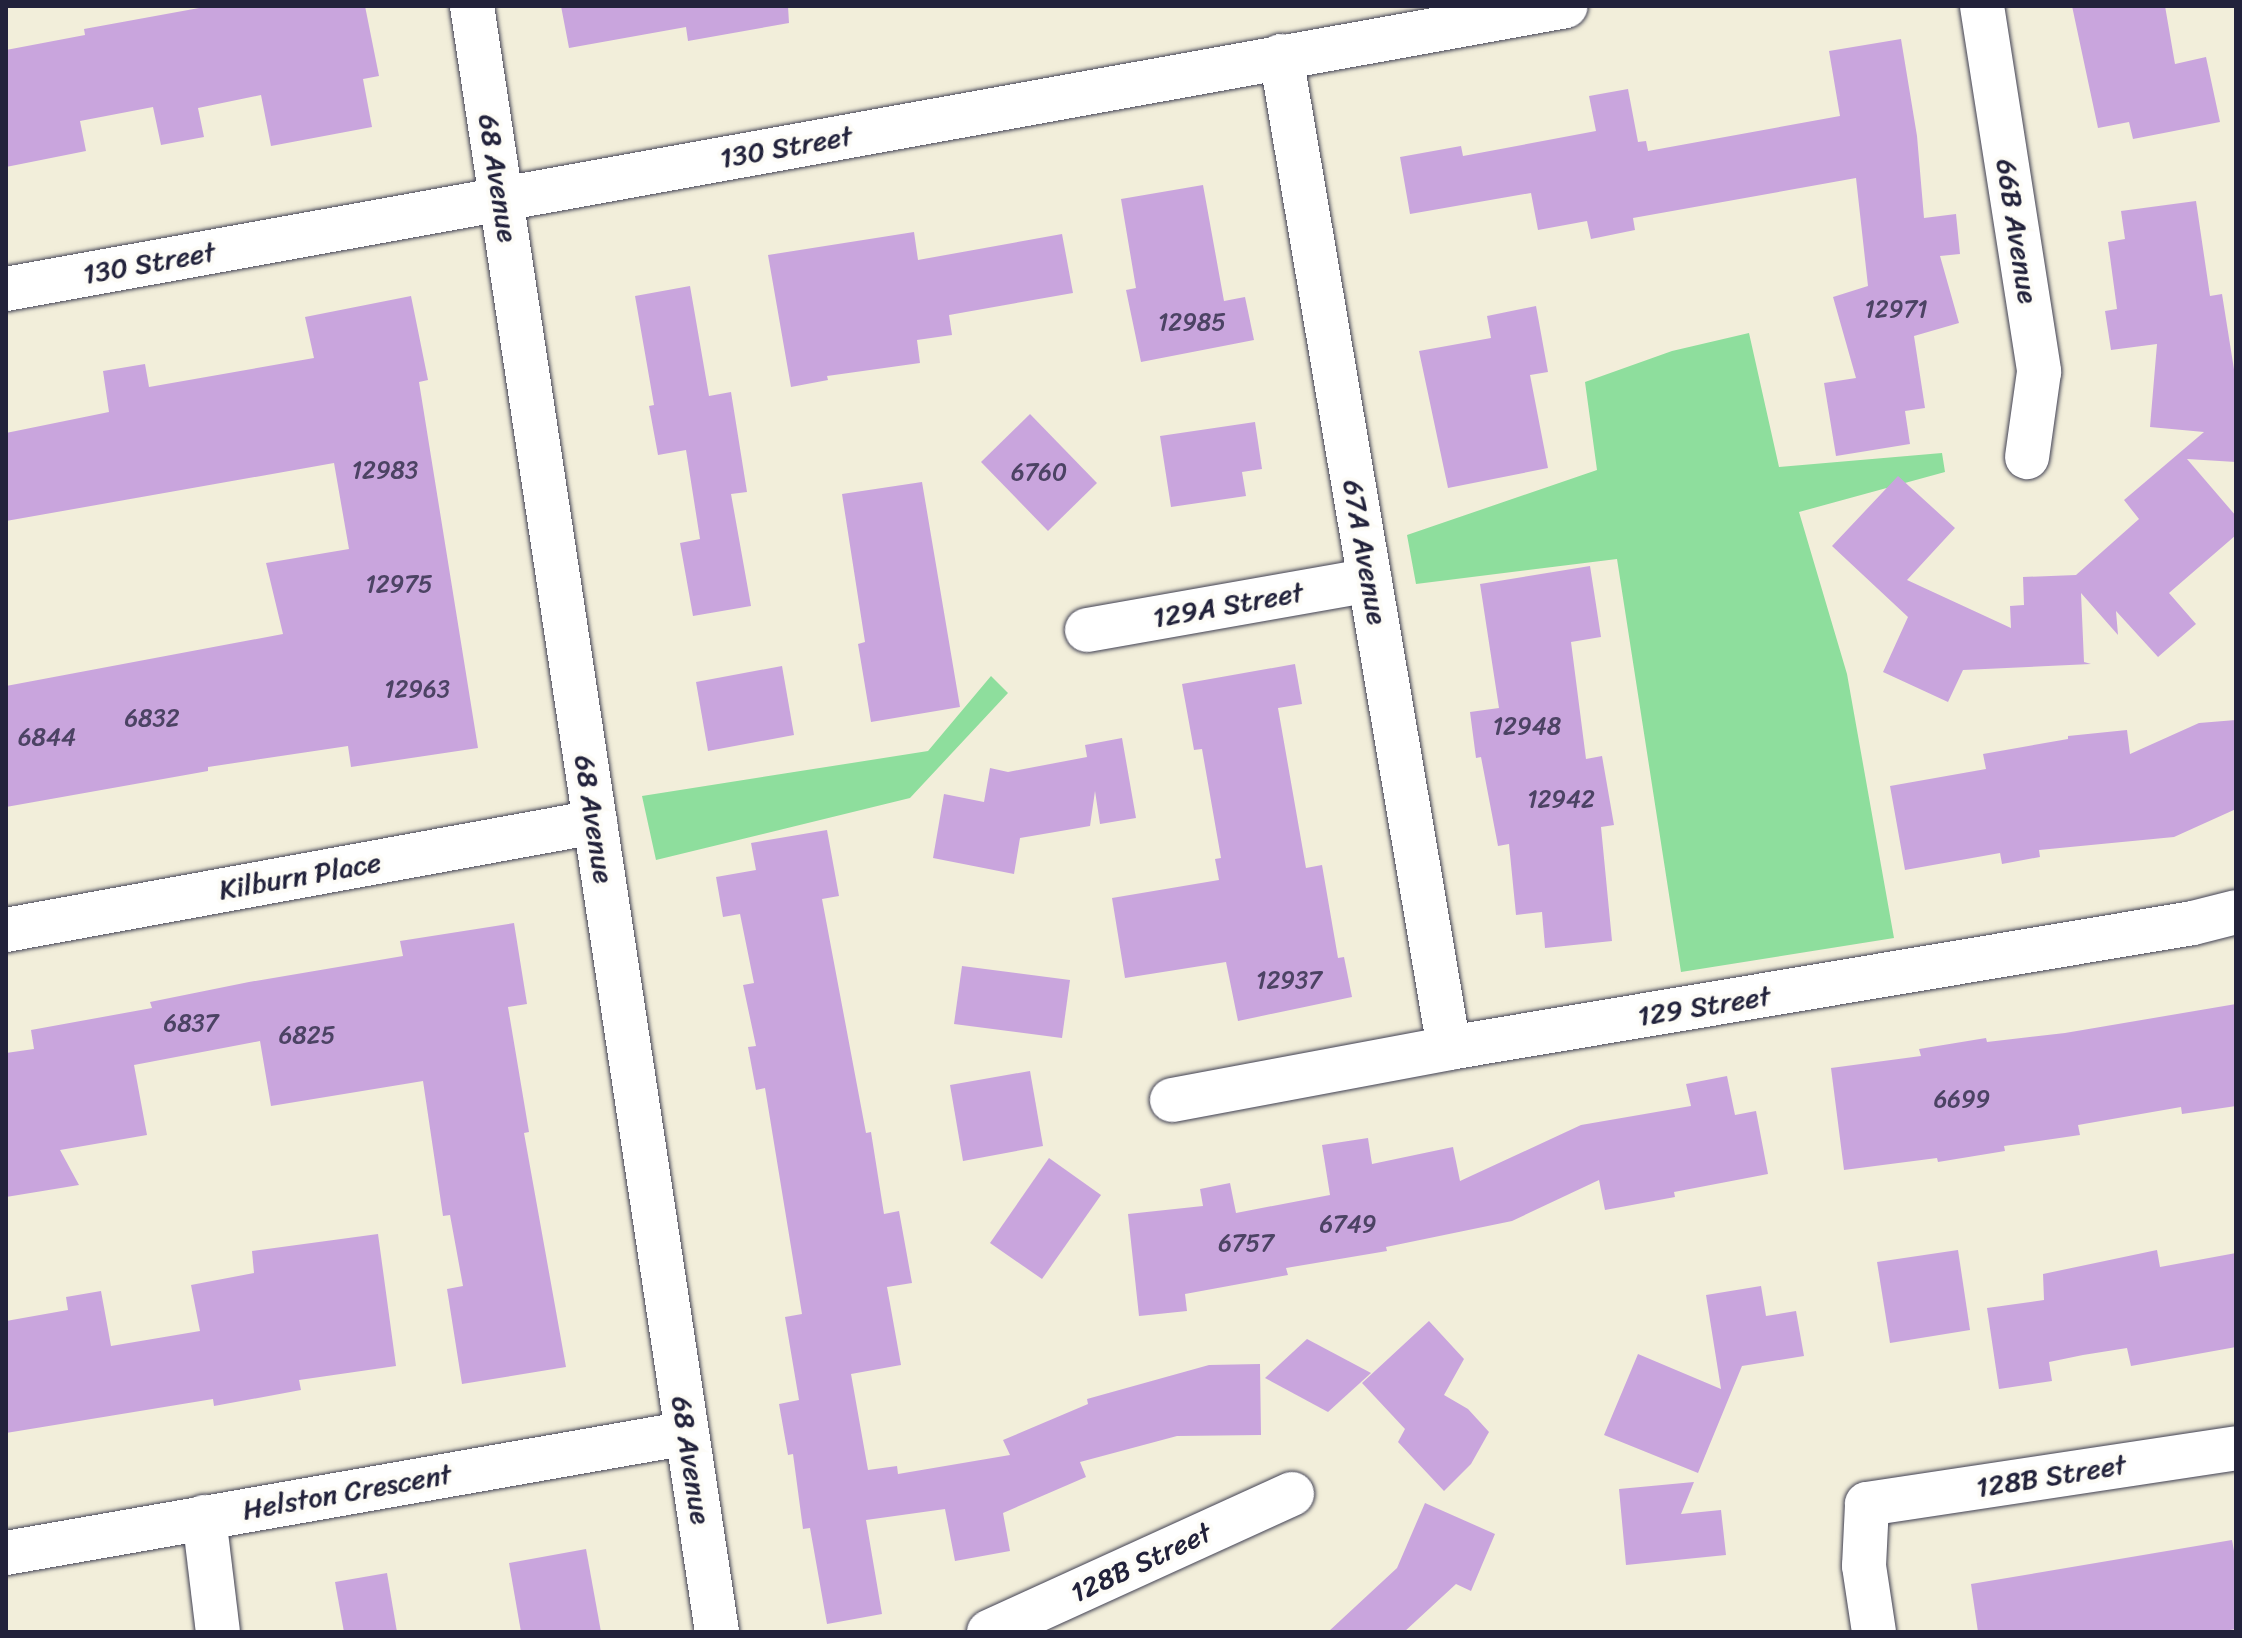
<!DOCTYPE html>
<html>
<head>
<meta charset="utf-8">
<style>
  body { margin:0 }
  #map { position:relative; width:2242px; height:1638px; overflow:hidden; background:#f2eeda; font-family:Sriracha,sans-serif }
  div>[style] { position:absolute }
  .green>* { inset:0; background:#8ede9d }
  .building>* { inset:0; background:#c9a5dd }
  .roads { filter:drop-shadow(0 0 2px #414153) drop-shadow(0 0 2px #414153) }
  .minor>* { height:44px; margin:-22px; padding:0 22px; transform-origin:22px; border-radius:22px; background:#fff }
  span { translate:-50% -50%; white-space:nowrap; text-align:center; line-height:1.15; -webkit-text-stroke:8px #fdfcf7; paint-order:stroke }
  .number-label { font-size:24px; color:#4c4364 }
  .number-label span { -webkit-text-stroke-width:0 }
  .street-label { font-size:28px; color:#22223b }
  .frame { position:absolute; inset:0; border:8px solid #22223b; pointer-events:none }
</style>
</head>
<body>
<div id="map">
  <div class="green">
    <div style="clip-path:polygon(1749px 333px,1779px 467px,1942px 453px,1945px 472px,1799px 512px,1847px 674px,1894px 938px,1681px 972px,1617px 559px,1416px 584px,1407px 535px,1597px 470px,1585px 382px,1672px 351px)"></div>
    <div style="clip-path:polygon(991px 676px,1008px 693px,910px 798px,656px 860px,642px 796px,928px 751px)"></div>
  </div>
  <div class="building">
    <div style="clip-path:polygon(210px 6px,365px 6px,379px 76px,363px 79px,372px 127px,271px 146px,261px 95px,198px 108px,204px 137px,161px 145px,153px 107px,80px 121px,86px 151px,6px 167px,6px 50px,85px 35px,84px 29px)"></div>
    <div style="clip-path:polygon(561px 6px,788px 6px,789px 23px,688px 41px,686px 27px,569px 48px)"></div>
    <div style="clip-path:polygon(2072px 6px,2165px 6px,2175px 64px,2206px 57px,2220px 122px,2133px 139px,2129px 122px,2098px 128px)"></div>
    <div style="clip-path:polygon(1901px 39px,1917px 136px,1924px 218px,1956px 214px,1960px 254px,1940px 256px,1959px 323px,1914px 336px,1925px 408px,1905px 411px,1910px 444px,1836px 456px,1824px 383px,1856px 378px,1833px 297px,1868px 286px,1856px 178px,1633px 218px,1635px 230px,1591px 239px,1587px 221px,1538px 230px,1531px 193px,1410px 214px,1400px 157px,1461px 146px,1463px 156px,1596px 131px,1589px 96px,1628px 89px,1638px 142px,1646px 141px,1648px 151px,1840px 116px,1829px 51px)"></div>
    <div style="clip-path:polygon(1203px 185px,1224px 301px,1245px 297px,1254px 340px,1141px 362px,1126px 290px,1136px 288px,1121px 199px)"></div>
    <div style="clip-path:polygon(2196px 201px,2210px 296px,2222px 294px,2236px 382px,2236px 462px,2187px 459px,2236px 516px,2236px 535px,2169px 593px,2196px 624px,2158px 657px,2116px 611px,2118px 635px,2081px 593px,2084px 662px,2091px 664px,1963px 670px,1948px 702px,1883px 672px,1908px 617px,1832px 546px,1898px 476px,1955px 528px,1907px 580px,2011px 628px,2010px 606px,2024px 605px,2023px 577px,2076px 575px,2139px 519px,2124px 500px,2204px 432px,2150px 427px,2157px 344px,2111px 350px,2105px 311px,2117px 309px,2108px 242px,2125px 239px,2121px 211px)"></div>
    <div style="clip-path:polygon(914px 232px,918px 260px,1062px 234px,1073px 293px,949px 315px,952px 335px,917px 340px,920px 363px,827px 376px,828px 380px,791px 387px,768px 255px)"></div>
    <div style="clip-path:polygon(690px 286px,709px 396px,731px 392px,747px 492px,731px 494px,751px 606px,693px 616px,680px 543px,700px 539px,686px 450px,658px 455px,649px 406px,654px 405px,635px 296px)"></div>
    <div style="clip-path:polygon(411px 296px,428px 380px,419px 382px,478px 748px,351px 767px,348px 746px,208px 767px,208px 771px,6px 807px,6px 686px,283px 634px,266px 563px,349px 549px,334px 463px,6px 521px,6px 433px,109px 412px,103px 371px,145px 364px,149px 387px,314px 358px,305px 317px)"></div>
    <div style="clip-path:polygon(1536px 306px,1548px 372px,1530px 375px,1548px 468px,1448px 488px,1419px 351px,1491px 338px,1487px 316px)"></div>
    <div style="clip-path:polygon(1030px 414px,1097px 483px,1048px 531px,981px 462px)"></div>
    <div style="clip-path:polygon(1255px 422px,1262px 469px,1242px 472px,1246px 496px,1171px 507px,1160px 436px)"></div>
    <div style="clip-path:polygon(922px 482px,960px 707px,871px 722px,858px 644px,865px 642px,842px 494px)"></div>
    <div style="clip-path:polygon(1590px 566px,1601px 637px,1571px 642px,1586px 759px,1602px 756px,1614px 825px,1601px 827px,1612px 941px,1545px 948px,1542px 912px,1516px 915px,1509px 844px,1498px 846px,1481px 757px,1476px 758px,1470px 712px,1499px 708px,1480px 584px)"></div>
    <div style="clip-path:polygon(1295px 664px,1302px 704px,1278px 708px,1306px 868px,1322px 865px,1338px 958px,1344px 957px,1352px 997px,1238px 1021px,1226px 962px,1125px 978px,1112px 898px,1219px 880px,1215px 859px,1221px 858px,1202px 749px,1194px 750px,1182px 684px)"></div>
    <div style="clip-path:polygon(782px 666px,794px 735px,708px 751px,696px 682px)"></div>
    <div style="clip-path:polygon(2236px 720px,2236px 809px,2174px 837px,2039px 850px,2040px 857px,2002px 864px,2000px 853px,1905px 870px,1890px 786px,1986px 769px,1983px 754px,2068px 739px,2068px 736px,2127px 730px,2130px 754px,2199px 723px)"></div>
    <div style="clip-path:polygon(1122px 738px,1136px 818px,1100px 824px,1095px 791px,1090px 826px,1020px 838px,1014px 874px,933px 858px,944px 794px,984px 802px,990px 768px,1008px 772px,1087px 757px,1085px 745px)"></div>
    <div style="clip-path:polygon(827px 830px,839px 896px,822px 899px,866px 1133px,871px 1132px,884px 1214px,899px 1211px,912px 1283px,887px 1287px,901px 1365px,851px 1374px,868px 1470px,897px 1466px,898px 1474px,1010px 1455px,1003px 1440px,1088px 1404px,1087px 1399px,1209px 1365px,1260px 1364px,1261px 1435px,1177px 1436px,1080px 1462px,1086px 1477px,1003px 1513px,1010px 1551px,955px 1561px,945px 1509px,866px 1520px,882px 1614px,827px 1624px,810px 1528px,803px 1529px,793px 1454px,788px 1455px,779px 1404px,799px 1400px,785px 1317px,802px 1314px,765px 1088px,756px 1090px,748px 1047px,756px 1046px,743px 985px,754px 983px,740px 914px,723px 917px,716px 877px,756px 870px,751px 843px)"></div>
    <div style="clip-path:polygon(514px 923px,527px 1004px,508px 1007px,529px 1132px,524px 1133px,566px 1367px,462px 1384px,447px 1289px,463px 1286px,450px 1215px,443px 1216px,423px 1081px,271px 1106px,260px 1041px,134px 1065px,147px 1135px,60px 1150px,79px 1185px,6px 1197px,6px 1053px,34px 1049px,31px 1030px,152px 1008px,150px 1002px,249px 982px,403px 956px,400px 941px)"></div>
    <div style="clip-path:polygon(962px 966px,1070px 980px,1062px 1038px,954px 1024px)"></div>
    <div style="clip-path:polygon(2236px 1004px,2236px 1106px,2182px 1114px,2181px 1107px,2078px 1125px,2080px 1135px,2004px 1146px,2005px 1151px,1938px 1162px,1937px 1158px,1844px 1170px,1831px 1068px,1921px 1056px,1919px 1049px,1986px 1038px,1987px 1042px,2065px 1033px)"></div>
    <div style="clip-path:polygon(1030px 1071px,1043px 1146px,963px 1161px,950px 1085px)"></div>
    <div style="clip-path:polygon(1727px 1076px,1735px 1115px,1756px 1111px,1768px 1174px,1674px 1192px,1675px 1197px,1605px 1210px,1599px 1180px,1512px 1221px,1386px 1247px,1387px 1251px,1286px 1268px,1288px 1275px,1185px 1294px,1187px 1311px,1139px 1316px,1128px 1214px,1203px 1206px,1200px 1189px,1230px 1183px,1236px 1213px,1330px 1195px,1322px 1145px,1368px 1138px,1372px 1164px,1453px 1147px,1460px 1181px,1581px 1125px,1691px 1106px,1686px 1084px)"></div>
    <div style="clip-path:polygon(1049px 1158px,1101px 1195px,1042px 1279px,990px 1243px)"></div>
    <div style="clip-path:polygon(378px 1234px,396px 1366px,299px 1380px,301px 1390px,214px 1406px,213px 1399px,6px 1433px,6px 1321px,68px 1310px,66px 1297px,101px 1291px,111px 1346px,200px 1331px,191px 1285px,254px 1273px,252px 1251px)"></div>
    <div style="clip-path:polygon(1958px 1250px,1970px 1330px,1890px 1343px,1877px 1262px)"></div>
    <div style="clip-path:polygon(2157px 1250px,2160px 1267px,2236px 1253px,2236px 1347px,2131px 1366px,2127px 1348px,2083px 1355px,2049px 1362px,2052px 1381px,1999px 1389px,1987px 1308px,2044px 1300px,2043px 1274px)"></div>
    <div style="clip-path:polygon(1761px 1286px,1766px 1316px,1796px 1311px,1804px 1356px,1742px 1366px,1698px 1473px,1604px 1435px,1638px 1354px,1721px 1389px,1706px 1295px)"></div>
    <div style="clip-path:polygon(1429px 1321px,1464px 1359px,1444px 1395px,1468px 1409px,1489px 1432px,1471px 1464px,1444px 1491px,1398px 1442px,1405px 1429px,1362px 1383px)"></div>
    <div style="clip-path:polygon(1307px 1339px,1371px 1373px,1328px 1412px,1265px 1378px)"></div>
    <div style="clip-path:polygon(1694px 1482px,1681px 1514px,1721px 1510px,1726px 1555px,1626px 1565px,1619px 1489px)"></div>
    <div style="clip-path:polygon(1425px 1503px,1495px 1534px,1471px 1591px,1456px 1584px,1404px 1632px,1328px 1632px,1397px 1568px)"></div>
    <div style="clip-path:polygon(2232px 1540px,2236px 1562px,2236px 1629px,2219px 1632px,1978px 1632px,1971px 1584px)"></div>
    <div style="clip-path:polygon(586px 1549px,601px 1632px,521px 1632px,509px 1563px)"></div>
    <div style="clip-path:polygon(387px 1573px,397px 1632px,344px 1632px,335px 1582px)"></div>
  </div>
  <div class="roads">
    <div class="minor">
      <div style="left:472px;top:6px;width:1644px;rotate:81.43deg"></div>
      <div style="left:1982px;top:6px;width:370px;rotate:81.1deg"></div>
      <div style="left:2039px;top:372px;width:86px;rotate:98deg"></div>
      <div style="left:1281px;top:56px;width:1006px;rotate:80.39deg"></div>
      <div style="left:6px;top:289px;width:1585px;rotate:-10.28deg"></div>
      <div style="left:1087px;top:630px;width:287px;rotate:-10deg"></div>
      <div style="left:6px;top:930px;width:599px;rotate:-10.39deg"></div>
      <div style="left:1172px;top:1100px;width:282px;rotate:-10.6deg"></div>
      <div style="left:1449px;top:1048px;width:754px;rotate:-9.54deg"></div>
      <div style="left:2193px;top:923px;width:44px;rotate:-14.3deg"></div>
      <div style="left:204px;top:1517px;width:116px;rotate:83.1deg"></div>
      <div style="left:6px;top:1553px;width:691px;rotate:-9.99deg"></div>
      <div style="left:989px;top:1632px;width:333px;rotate:-24.5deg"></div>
      <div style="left:1874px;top:1632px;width:67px;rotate:-98.6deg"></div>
      <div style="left:1864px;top:1566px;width:62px;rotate:-87.2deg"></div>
      <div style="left:1867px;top:1504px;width:373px;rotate:-8.6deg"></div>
    </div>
  </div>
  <div class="number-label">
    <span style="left:1896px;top:310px">12971</span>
    <span style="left:1192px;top:323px">12985</span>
    <span style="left:385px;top:471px">12983</span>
    <span style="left:1039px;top:473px">6760</span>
    <span style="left:399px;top:585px">12975</span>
    <span style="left:417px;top:690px">12963</span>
    <span style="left:152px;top:719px">6832</span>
    <span style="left:1527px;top:727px">12948</span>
    <span style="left:47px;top:738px">6844</span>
    <span style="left:1561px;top:800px">12942</span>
    <span style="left:1289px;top:981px">12937</span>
    <span style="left:191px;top:1024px">6837</span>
    <span style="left:307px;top:1036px">6825</span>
    <span style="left:1962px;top:1100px">6699</span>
    <span style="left:1348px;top:1225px">6749</span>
    <span style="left:1246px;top:1244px">6757</span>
  </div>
  <div class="street-label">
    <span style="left:786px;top:147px;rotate:-10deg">130 Street</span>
    <span style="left:498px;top:178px;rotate:81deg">68 Avenue</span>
    <span style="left:2017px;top:231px;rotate:81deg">66B Avenue</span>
    <span style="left:149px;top:263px;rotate:-10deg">130 Street</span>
    <span style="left:1365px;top:552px;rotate:80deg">67A Avenue</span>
    <span style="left:1228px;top:605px;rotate:-10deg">129A Street</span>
    <span style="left:594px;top:819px;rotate:81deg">68 Avenue</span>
    <span style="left:300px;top:876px;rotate:-10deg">Kilburn Place</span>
    <span style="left:1704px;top:1006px;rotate:-9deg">129 Street</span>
    <span style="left:691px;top:1460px;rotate:81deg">68 Avenue</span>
    <span style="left:2051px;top:1476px;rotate:-9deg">128B Street</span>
    <span style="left:347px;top:1492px;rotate:-10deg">Helston Crescent</span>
    <span style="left:1141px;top:1563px;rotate:-25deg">128B Street</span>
  </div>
  <div class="frame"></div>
</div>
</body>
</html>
